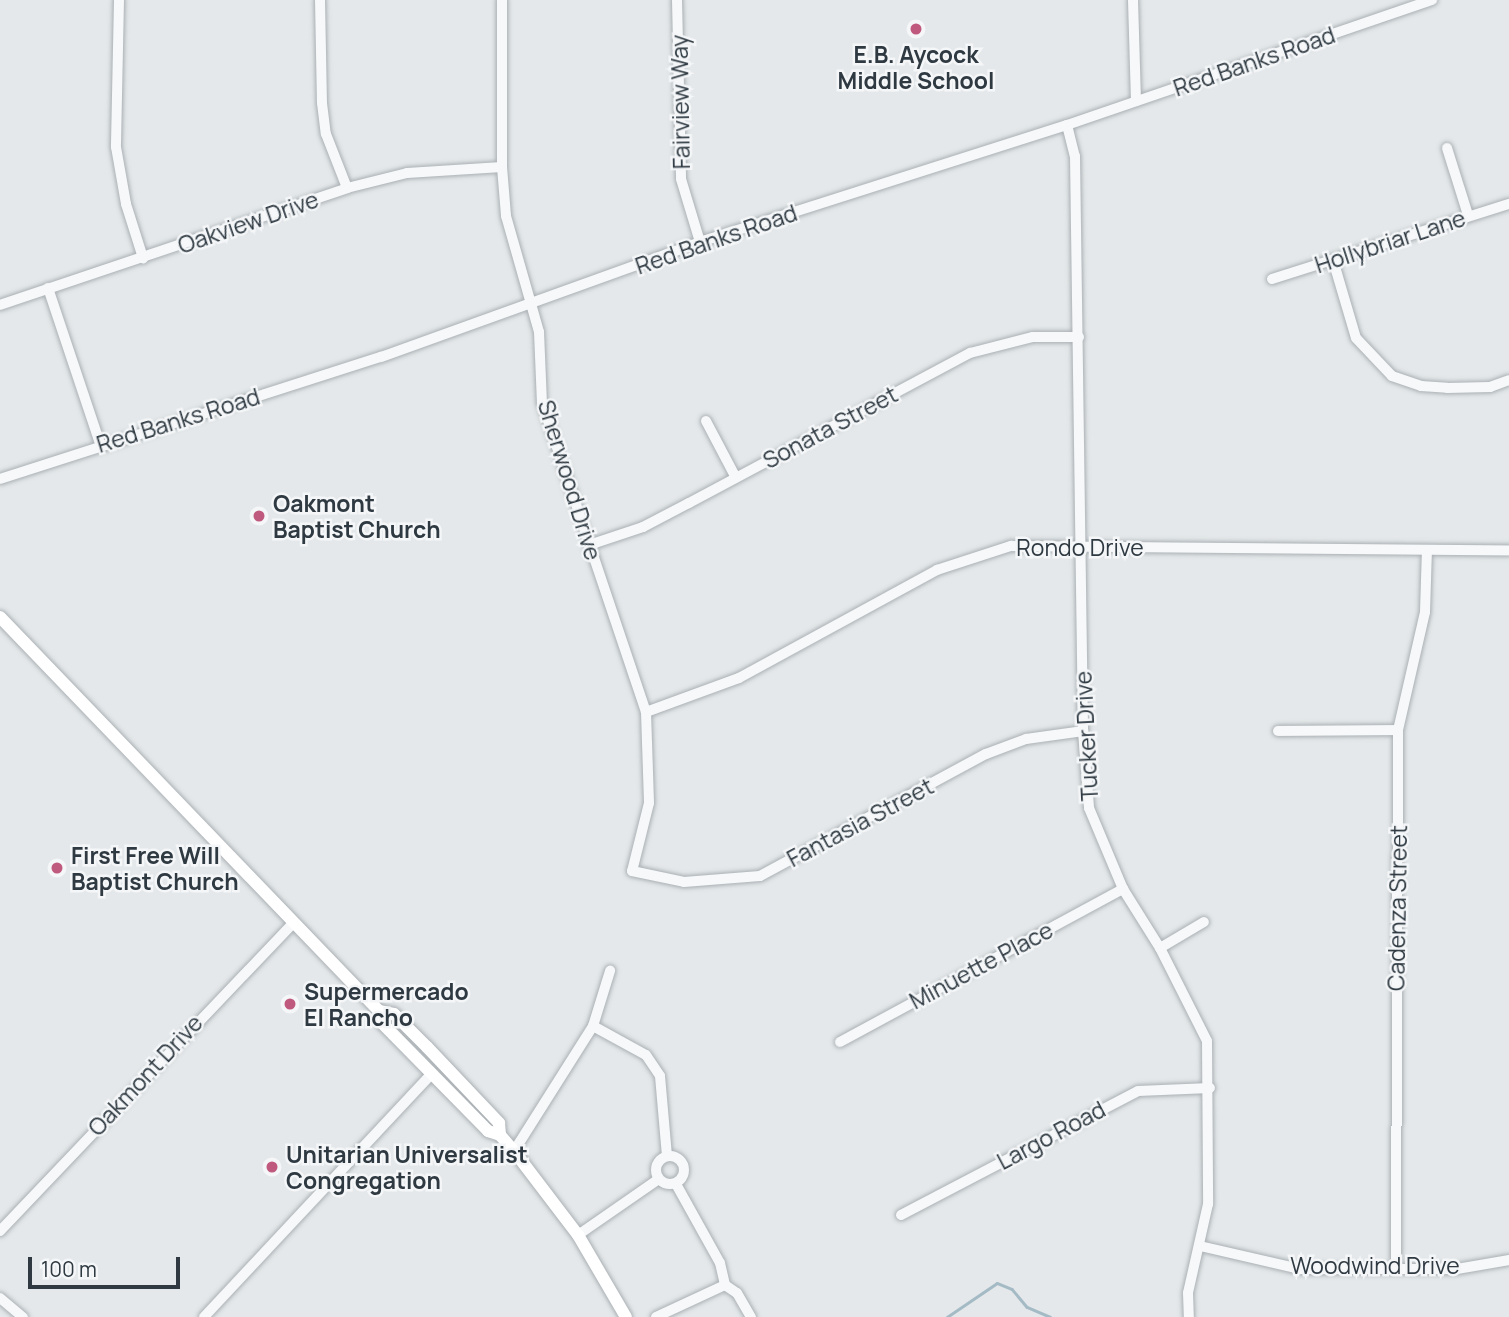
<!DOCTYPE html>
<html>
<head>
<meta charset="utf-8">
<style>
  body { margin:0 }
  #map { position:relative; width:1509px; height:1317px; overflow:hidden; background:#e4e8ea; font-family:Manrope,sans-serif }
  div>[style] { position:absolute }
  .stream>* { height:2.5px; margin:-1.25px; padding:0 1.25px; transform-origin:1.25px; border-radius:1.25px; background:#a4bbc6 }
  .roads { filter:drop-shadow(0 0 2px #aab0b4) drop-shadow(0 0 2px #aab0b4) }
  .minor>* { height:10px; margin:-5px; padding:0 5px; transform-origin:5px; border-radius:5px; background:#f7f8f9 }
  .minor>.ring { margin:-5px; padding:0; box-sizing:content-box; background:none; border:10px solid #f7f8f9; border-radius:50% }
  .major>* { height:12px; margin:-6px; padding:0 6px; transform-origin:6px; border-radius:6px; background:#fff }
  .dots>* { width:19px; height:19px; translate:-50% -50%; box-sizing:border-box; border:4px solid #f4f6f8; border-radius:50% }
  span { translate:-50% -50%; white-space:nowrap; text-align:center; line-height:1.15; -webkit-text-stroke:5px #f4f6f8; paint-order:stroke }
  .poi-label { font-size:23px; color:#2e3941; font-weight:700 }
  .left { translate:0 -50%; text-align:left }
  .street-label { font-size:23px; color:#2e3941 }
  .scale { position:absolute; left:28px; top:1257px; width:152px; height:32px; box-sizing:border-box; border:4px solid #2e3941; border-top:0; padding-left:9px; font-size:21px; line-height:24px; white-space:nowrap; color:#2e3941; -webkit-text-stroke:5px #f4f6f8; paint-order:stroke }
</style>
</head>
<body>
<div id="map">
  <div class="stream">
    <div style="left:947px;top:1317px;width:60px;rotate:-34.2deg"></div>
    <div style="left:997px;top:1283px;width:16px;rotate:22deg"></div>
    <div style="left:1012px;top:1289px;width:23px;rotate:50deg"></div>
    <div style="left:1027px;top:1307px;width:25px;rotate:23deg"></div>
  </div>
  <div class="roads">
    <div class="minor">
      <div style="left:119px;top:0;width:147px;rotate:91.2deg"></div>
      <div style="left:116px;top:147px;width:58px;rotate:80deg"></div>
      <div style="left:126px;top:204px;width:57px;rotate:72.5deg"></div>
      <div style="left:320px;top:0;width:103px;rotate:88.9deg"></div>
      <div style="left:322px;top:103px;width:31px;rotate:83deg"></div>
      <div style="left:326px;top:134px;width:58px;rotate:68.7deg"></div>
      <div style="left:502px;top:0;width:167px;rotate:90deg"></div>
      <div style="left:502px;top:167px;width:49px;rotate:85.3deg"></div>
      <div style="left:506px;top:216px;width:121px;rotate:74.1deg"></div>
      <div style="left:539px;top:332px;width:71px;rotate:87.6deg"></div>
      <div style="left:542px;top:403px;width:326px;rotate:71.4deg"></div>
      <div style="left:646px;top:712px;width:91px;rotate:88.1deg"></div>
      <div style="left:649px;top:803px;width:70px;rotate:104deg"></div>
      <div style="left:632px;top:871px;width:53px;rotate:11.9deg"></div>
      <div style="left:684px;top:882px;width:76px;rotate:-4.5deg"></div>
      <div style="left:760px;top:876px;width:257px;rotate:-28.4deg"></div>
      <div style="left:986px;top:754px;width:43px;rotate:-20.6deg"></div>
      <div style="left:1026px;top:739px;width:58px;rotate:-8deg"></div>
      <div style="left:677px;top:0;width:179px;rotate:88.7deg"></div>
      <div style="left:681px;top:179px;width:66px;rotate:73.2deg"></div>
      <div style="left:1133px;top:0;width:101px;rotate:88.3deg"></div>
      <div style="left:1067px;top:125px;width:32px;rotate:76deg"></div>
      <div style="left:1075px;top:156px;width:575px;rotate:89.2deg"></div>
      <div style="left:1083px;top:731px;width:77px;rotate:85.5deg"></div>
      <div style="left:1089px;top:808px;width:88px;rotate:67.2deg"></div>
      <div style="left:1123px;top:889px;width:70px;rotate:57.9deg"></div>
      <div style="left:1160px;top:948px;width:104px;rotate:63.2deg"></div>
      <div style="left:1207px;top:1041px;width:163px;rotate:89.6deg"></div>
      <div style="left:1208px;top:1204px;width:91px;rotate:102.7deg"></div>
      <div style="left:1188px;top:1293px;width:24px;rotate:88deg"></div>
      <div style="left:1447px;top:148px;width:70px;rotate:72.6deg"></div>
      <div style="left:1333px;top:260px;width:81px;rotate:73.6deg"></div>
      <div style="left:1356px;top:338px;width:52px;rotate:46.5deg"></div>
      <div style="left:1392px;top:376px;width:31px;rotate:19deg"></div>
      <div style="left:1421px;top:386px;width:26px;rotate:4deg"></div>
      <div style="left:1447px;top:388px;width:43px;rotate:-1.3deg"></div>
      <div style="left:1490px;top:387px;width:20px;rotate:-20deg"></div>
      <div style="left:1272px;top:279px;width:249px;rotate:-17.6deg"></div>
      <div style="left:48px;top:288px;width:163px;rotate:71.5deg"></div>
      <div style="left:0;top:305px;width:366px;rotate:-18.6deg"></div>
      <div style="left:347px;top:188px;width:62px;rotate:-14deg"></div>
      <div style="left:407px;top:173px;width:95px;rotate:-3.6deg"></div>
      <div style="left:706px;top:421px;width:64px;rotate:62.2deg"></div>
      <div style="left:0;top:479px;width:400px;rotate:-17.8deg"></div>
      <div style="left:381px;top:357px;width:339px;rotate:-19.8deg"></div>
      <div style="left:700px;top:242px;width:385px;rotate:-17.7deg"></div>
      <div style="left:1067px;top:125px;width:386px;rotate:-18.9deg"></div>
      <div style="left:589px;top:545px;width:57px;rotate:-18.4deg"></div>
      <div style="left:643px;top:527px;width:52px;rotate:-27.6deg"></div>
      <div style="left:689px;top:503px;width:319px;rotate:-28.1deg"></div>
      <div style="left:970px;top:353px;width:65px;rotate:-14.3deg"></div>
      <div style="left:1033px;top:337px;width:46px"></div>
      <div style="left:646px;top:712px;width:99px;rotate:-20.1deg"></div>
      <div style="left:739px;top:678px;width:226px;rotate:-28.6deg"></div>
      <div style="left:937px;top:570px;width:78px;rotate:-18deg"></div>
      <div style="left:1011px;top:546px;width:498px;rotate:0.5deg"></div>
      <div style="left:1278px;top:731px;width:120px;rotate:-0.5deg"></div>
      <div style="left:1160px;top:948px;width:51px;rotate:-30.6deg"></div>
      <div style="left:593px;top:1026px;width:60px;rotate:28.7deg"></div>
      <div style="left:646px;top:1055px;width:25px;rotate:56deg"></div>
      <div style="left:660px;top:1076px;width:80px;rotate:85deg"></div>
      <div style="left:840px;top:1042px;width:322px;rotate:-28.4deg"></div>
      <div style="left:514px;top:1151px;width:148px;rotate:-57.7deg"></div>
      <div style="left:593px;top:1026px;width:58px;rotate:-72.8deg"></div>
      <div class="ring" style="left:656px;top:1156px;width:18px;height:18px"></div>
      <div style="left:676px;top:1184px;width:90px;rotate:60.9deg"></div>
      <div style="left:720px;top:1263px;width:23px;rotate:77deg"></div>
      <div style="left:901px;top:1215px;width:267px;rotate:-27.6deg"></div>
      <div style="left:1138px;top:1091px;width:72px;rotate:-2.4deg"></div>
      <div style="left:0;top:1231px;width:425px;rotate:-46.4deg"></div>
      <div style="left:578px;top:1235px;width:98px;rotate:-34.7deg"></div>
      <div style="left:1200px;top:1246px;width:103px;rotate:13deg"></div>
      <div style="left:1300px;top:1269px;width:157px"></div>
      <div style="left:1457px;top:1269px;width:53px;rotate:-9.8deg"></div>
      <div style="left:1396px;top:1269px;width:539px;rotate:-89.79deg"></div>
      <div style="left:1398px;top:730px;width:121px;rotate:-77.1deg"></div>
      <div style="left:1425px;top:612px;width:62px;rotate:-88.2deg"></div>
      <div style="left:725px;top:1285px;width:14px;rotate:34deg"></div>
      <div style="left:737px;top:1293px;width:28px;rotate:60deg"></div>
      <div style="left:0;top:1298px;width:30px;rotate:40deg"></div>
      <div style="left:204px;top:1317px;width:334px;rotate:-46.9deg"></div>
      <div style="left:656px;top:1317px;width:76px;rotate:-24.9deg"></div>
    </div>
    <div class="major">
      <div style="left:0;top:617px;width:547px;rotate:46.11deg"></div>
      <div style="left:379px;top:1011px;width:15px;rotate:11deg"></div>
      <div style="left:394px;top:1014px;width:47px;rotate:45deg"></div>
      <div style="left:427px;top:1047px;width:105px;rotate:46.5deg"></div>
      <div style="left:499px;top:1123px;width:12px;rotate:85deg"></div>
      <div style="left:379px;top:1011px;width:11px;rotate:80deg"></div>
      <div style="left:381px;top:1022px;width:153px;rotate:45.5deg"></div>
      <div style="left:488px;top:1131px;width:13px;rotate:18deg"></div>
      <div style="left:500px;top:1135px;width:21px;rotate:49deg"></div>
      <div style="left:514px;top:1151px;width:106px;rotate:52.7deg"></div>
      <div style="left:578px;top:1235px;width:95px;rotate:59.7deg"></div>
    </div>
  </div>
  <div class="dots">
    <div style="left:916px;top:29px;background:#c0597e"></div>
    <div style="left:259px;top:516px;background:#c0597e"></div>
    <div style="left:57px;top:868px;background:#c0597e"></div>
    <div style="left:290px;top:1004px;background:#c0597e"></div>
    <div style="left:272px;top:1167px;background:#c0597e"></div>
  </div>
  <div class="poi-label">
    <span style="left:916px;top:67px">E.B. Aycock<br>Middle School</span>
    <span class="left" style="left:273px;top:516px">Oakmont<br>Baptist Church</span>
    <span class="left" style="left:71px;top:868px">First Free Will<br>Baptist Church</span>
    <span class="left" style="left:304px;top:1004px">Supermercado<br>El Rancho</span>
    <span class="left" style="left:286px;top:1167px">Unitarian Universalist<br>Congregation</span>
  </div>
  <div class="street-label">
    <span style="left:1254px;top:61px;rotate:-19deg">Red Banks Road</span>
    <span style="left:680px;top:102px;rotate:-91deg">Fairview Way</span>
    <span style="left:248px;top:222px;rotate:-19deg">Oakview Drive</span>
    <span style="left:716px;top:239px;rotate:-19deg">Red Banks Road</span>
    <span style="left:1390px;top:241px;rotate:-18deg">Hollybriar Lane</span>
    <span style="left:178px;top:420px;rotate:-17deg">Red Banks Road</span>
    <span style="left:830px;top:427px;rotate:-28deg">Sonata Street</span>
    <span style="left:570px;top:480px;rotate:73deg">Sherwood Drive</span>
    <span style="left:1080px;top:547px">Rondo Drive</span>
    <span style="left:1086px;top:736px;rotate:-93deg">Tucker Drive</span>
    <span style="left:860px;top:822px;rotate:-28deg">Fantasia Street</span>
    <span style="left:1397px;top:908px;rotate:-89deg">Cadenza Street</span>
    <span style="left:981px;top:965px;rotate:-28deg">Minuette Place</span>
    <span style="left:145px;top:1075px;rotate:-47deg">Oakmont Drive</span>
    <span style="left:1051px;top:1135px;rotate:-28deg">Largo Road</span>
    <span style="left:1375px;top:1265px">Woodwind Drive</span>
  </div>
  <div class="scale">100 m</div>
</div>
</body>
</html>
